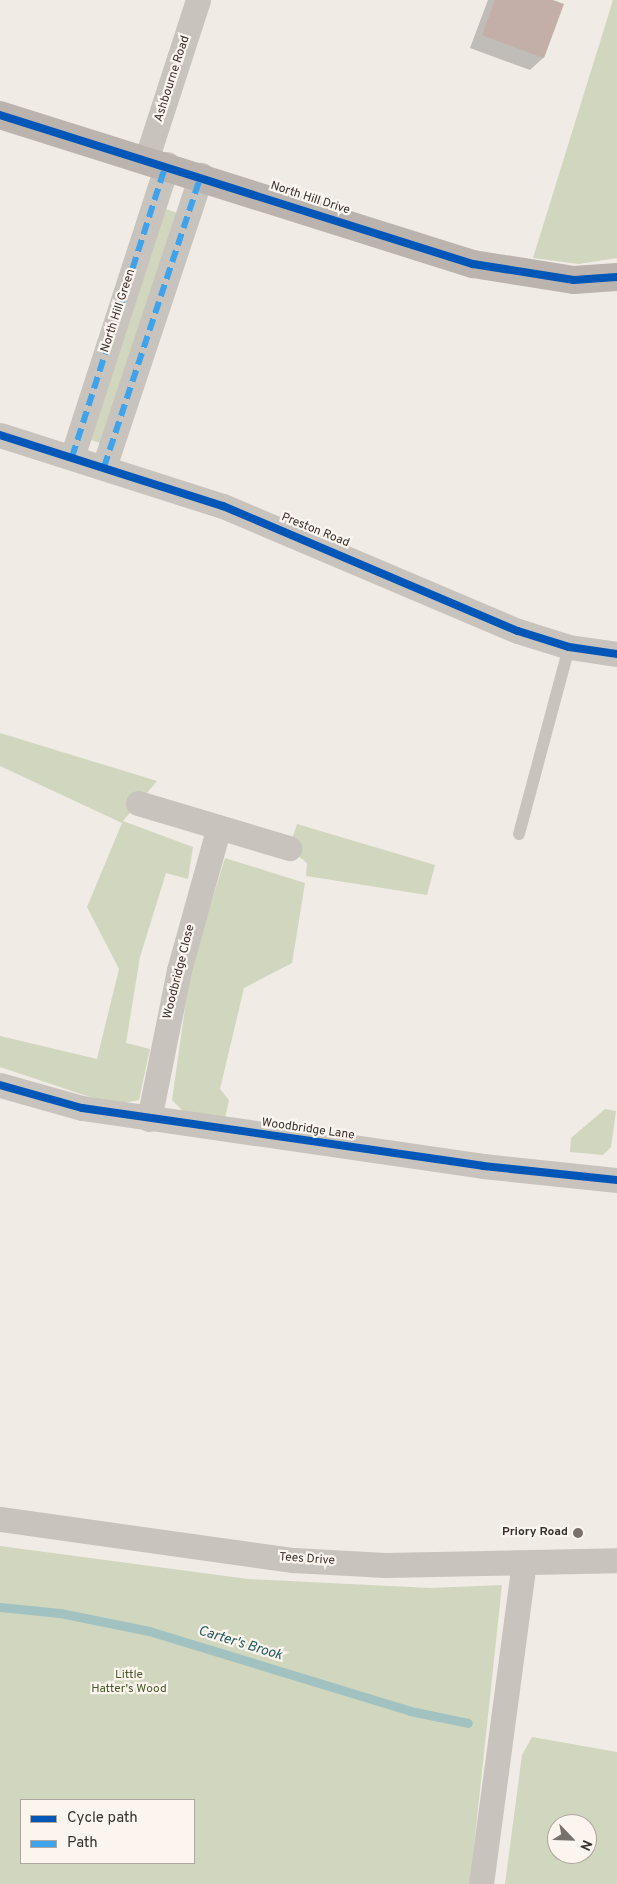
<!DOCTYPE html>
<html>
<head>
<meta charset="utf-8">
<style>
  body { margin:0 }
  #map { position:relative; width:617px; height:1884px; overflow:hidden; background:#f0ebe5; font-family:Overpass,sans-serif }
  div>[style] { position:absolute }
  .green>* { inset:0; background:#d1d6bf }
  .shadow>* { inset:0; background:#0003 }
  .stream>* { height:9px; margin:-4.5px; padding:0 4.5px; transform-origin:4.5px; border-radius:4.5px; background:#a1c2c1 }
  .building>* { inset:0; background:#c3afa7 }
  .lane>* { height:12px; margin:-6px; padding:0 6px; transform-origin:6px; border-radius:6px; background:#c9c3be }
  .street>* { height:25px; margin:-12.5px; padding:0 12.5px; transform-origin:12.5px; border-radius:12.5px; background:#c9c3be }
  .secondary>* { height:28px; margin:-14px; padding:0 14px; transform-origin:14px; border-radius:14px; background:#bab3ae }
  .quiet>* { height:6px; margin-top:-3px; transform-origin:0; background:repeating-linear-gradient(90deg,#3fa3eb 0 12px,transparent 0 18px) }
  .cycleway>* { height:8px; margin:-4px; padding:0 4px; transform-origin:4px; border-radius:4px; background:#0057b8 }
  .dots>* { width:14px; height:14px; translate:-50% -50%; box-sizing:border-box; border:2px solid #fbf5ee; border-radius:50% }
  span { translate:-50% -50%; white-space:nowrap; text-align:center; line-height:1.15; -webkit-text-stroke:4.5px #fbf5ee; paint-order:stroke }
  .street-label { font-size:12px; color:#3b302b }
  .poi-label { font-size:12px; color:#3b302b; font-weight:700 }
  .right { translate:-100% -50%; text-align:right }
  .park-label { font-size:12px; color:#4a5a2e }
  .water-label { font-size:14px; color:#1f5a5e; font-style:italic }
  .legend { position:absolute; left:20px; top:1799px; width:175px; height:65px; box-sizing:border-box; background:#fbf5ee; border:1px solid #aea6a0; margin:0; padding:6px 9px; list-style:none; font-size:15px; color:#3b302b }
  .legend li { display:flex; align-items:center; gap:10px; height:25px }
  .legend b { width:25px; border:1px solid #aea6a0 }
  .north { position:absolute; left:547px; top:1814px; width:50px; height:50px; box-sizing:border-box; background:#fbf5ee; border:1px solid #aea6a0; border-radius:50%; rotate:114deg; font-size:14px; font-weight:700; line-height:20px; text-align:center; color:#3b302b }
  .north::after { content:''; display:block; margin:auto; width:18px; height:22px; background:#7a716c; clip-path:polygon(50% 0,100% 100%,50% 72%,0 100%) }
</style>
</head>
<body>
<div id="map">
  <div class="green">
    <div style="clip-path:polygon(613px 0,617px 0,617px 258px,579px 264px,533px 258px)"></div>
    <div style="clip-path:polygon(153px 205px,187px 216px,110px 446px,78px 436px)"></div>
    <div style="clip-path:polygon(0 733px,157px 781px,123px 821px,193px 847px,188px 879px,166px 873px,140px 957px,126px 1043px,150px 1049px,139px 1100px,114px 1105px,0 1067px,0 1036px,97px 1059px,119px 969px,87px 907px,122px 823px,0 766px)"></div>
    <div style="clip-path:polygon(297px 824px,435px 865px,427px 895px,306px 876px,307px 863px,289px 848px)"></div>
    <div style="clip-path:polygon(225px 858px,305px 883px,292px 963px,244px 988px,220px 1089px,229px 1100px,225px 1118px,184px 1112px,172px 1100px,190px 973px)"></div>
    <div style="clip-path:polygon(605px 1109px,616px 1111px,611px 1147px,603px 1155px,570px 1152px,571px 1138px)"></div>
    <div style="clip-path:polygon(evenodd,0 1546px,248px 1579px,430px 1588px,502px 1585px,470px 1884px,0 1884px,0 1546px,21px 1800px,194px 1800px,194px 1863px,21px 1863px,21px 1800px)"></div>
    <div style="clip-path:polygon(evenodd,532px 1737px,617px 1752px,617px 1884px,505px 1884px,522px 1755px,532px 1737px,557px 1824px,587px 1824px,587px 1854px,557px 1854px,557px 1824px)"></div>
  </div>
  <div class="shadow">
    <div style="clip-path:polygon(488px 0,549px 0,562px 5px,543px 58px,530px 70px,470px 48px)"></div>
  </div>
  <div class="stream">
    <div style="left:0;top:1607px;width:60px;rotate:5.7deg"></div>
    <div style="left:60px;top:1613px;width:91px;rotate:11.4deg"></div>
    <div style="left:149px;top:1631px;width:273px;rotate:17deg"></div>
    <div style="left:410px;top:1711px;width:59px;rotate:11.7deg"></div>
  </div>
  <div class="building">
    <div style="clip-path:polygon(495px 0,553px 0,564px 4px,544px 58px,482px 35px)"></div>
  </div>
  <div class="lane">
    <div style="left:519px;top:834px;width:194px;rotate:-75deg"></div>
  </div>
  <div class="street">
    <div style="left:147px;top:157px;width:165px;rotate:-72deg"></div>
    <div style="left:0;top:435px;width:234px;rotate:17.7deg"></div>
    <div style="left:223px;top:506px;width:320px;rotate:23deg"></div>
    <div style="left:518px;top:631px;width:53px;rotate:17.4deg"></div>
    <div style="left:569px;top:647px;width:49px;rotate:8.3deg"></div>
    <div style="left:72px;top:457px;width:308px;rotate:-72deg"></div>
    <div style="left:104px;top:467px;width:308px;rotate:-71.6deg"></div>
    <div style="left:138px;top:803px;width:158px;rotate:16.6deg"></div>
    <div style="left:0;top:1085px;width:85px;rotate:15.7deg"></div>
    <div style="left:82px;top:1108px;width:405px;rotate:8.2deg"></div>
    <div style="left:483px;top:1166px;width:135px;rotate:6deg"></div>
    <div style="left:149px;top:1119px;width:152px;rotate:-78.6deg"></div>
    <div style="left:179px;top:970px;width:148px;rotate:-74.4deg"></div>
    <div style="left:0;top:1519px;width:296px;rotate:8deg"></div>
    <div style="left:293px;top:1560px;width:92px;rotate:3.1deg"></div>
    <div style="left:385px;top:1565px;width:232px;rotate:-1.2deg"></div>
    <div style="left:481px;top:1884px;width:324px;rotate:-82.4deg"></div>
  </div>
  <div class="secondary">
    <div style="left:0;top:115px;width:496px;rotate:17.5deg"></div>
    <div style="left:473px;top:264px;width:102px;rotate:9deg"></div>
    <div style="left:574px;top:280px;width:43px;rotate:-4deg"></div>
  </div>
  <div class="quiet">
    <div style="left:72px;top:457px;width:307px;rotate:-72.2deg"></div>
    <div style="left:104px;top:467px;width:308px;rotate:-71.6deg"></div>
  </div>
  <div class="cycleway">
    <div style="left:0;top:115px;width:496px;rotate:17.5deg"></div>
    <div style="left:473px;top:264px;width:102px;rotate:9deg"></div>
    <div style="left:574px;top:280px;width:43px;rotate:-4deg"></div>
    <div style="left:0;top:435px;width:234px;rotate:17.7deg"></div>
    <div style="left:223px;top:506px;width:320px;rotate:23deg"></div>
    <div style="left:518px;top:631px;width:53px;rotate:17.4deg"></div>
    <div style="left:569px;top:647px;width:49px;rotate:8.3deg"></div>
    <div style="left:0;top:1085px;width:85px;rotate:15.7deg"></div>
    <div style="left:82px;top:1108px;width:405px;rotate:8.2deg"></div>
    <div style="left:483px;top:1166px;width:135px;rotate:6deg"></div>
  </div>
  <div class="dots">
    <div style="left:578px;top:1533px;background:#7a716c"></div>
  </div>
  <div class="street-label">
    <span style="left:173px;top:79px;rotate:-72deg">Ashbourne Road</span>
    <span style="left:310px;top:199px;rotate:18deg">North Hill Drive</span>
    <span style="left:119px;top:311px;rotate:-72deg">North Hill Green</span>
    <span style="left:315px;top:531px;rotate:22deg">Preston Road</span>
    <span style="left:180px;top:972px;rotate:-76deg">Woodbridge Close</span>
    <span style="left:308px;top:1130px;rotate:8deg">Woodbridge Lane</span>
    <span style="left:307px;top:1560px;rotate:4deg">Tees Drive</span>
  </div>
  <div class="poi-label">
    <span class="right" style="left:568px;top:1533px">Priory Road</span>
  </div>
  <div class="park-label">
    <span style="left:129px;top:1683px">Little<br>Hatter's Wood</span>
  </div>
  <div class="water-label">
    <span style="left:240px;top:1644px;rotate:17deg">Carter's Brook</span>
  </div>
  <ul class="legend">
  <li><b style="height:6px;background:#0057b8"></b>Cycle path</li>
  <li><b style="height:6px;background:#3fa3eb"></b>Path</li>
  </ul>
  <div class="north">N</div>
</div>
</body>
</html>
